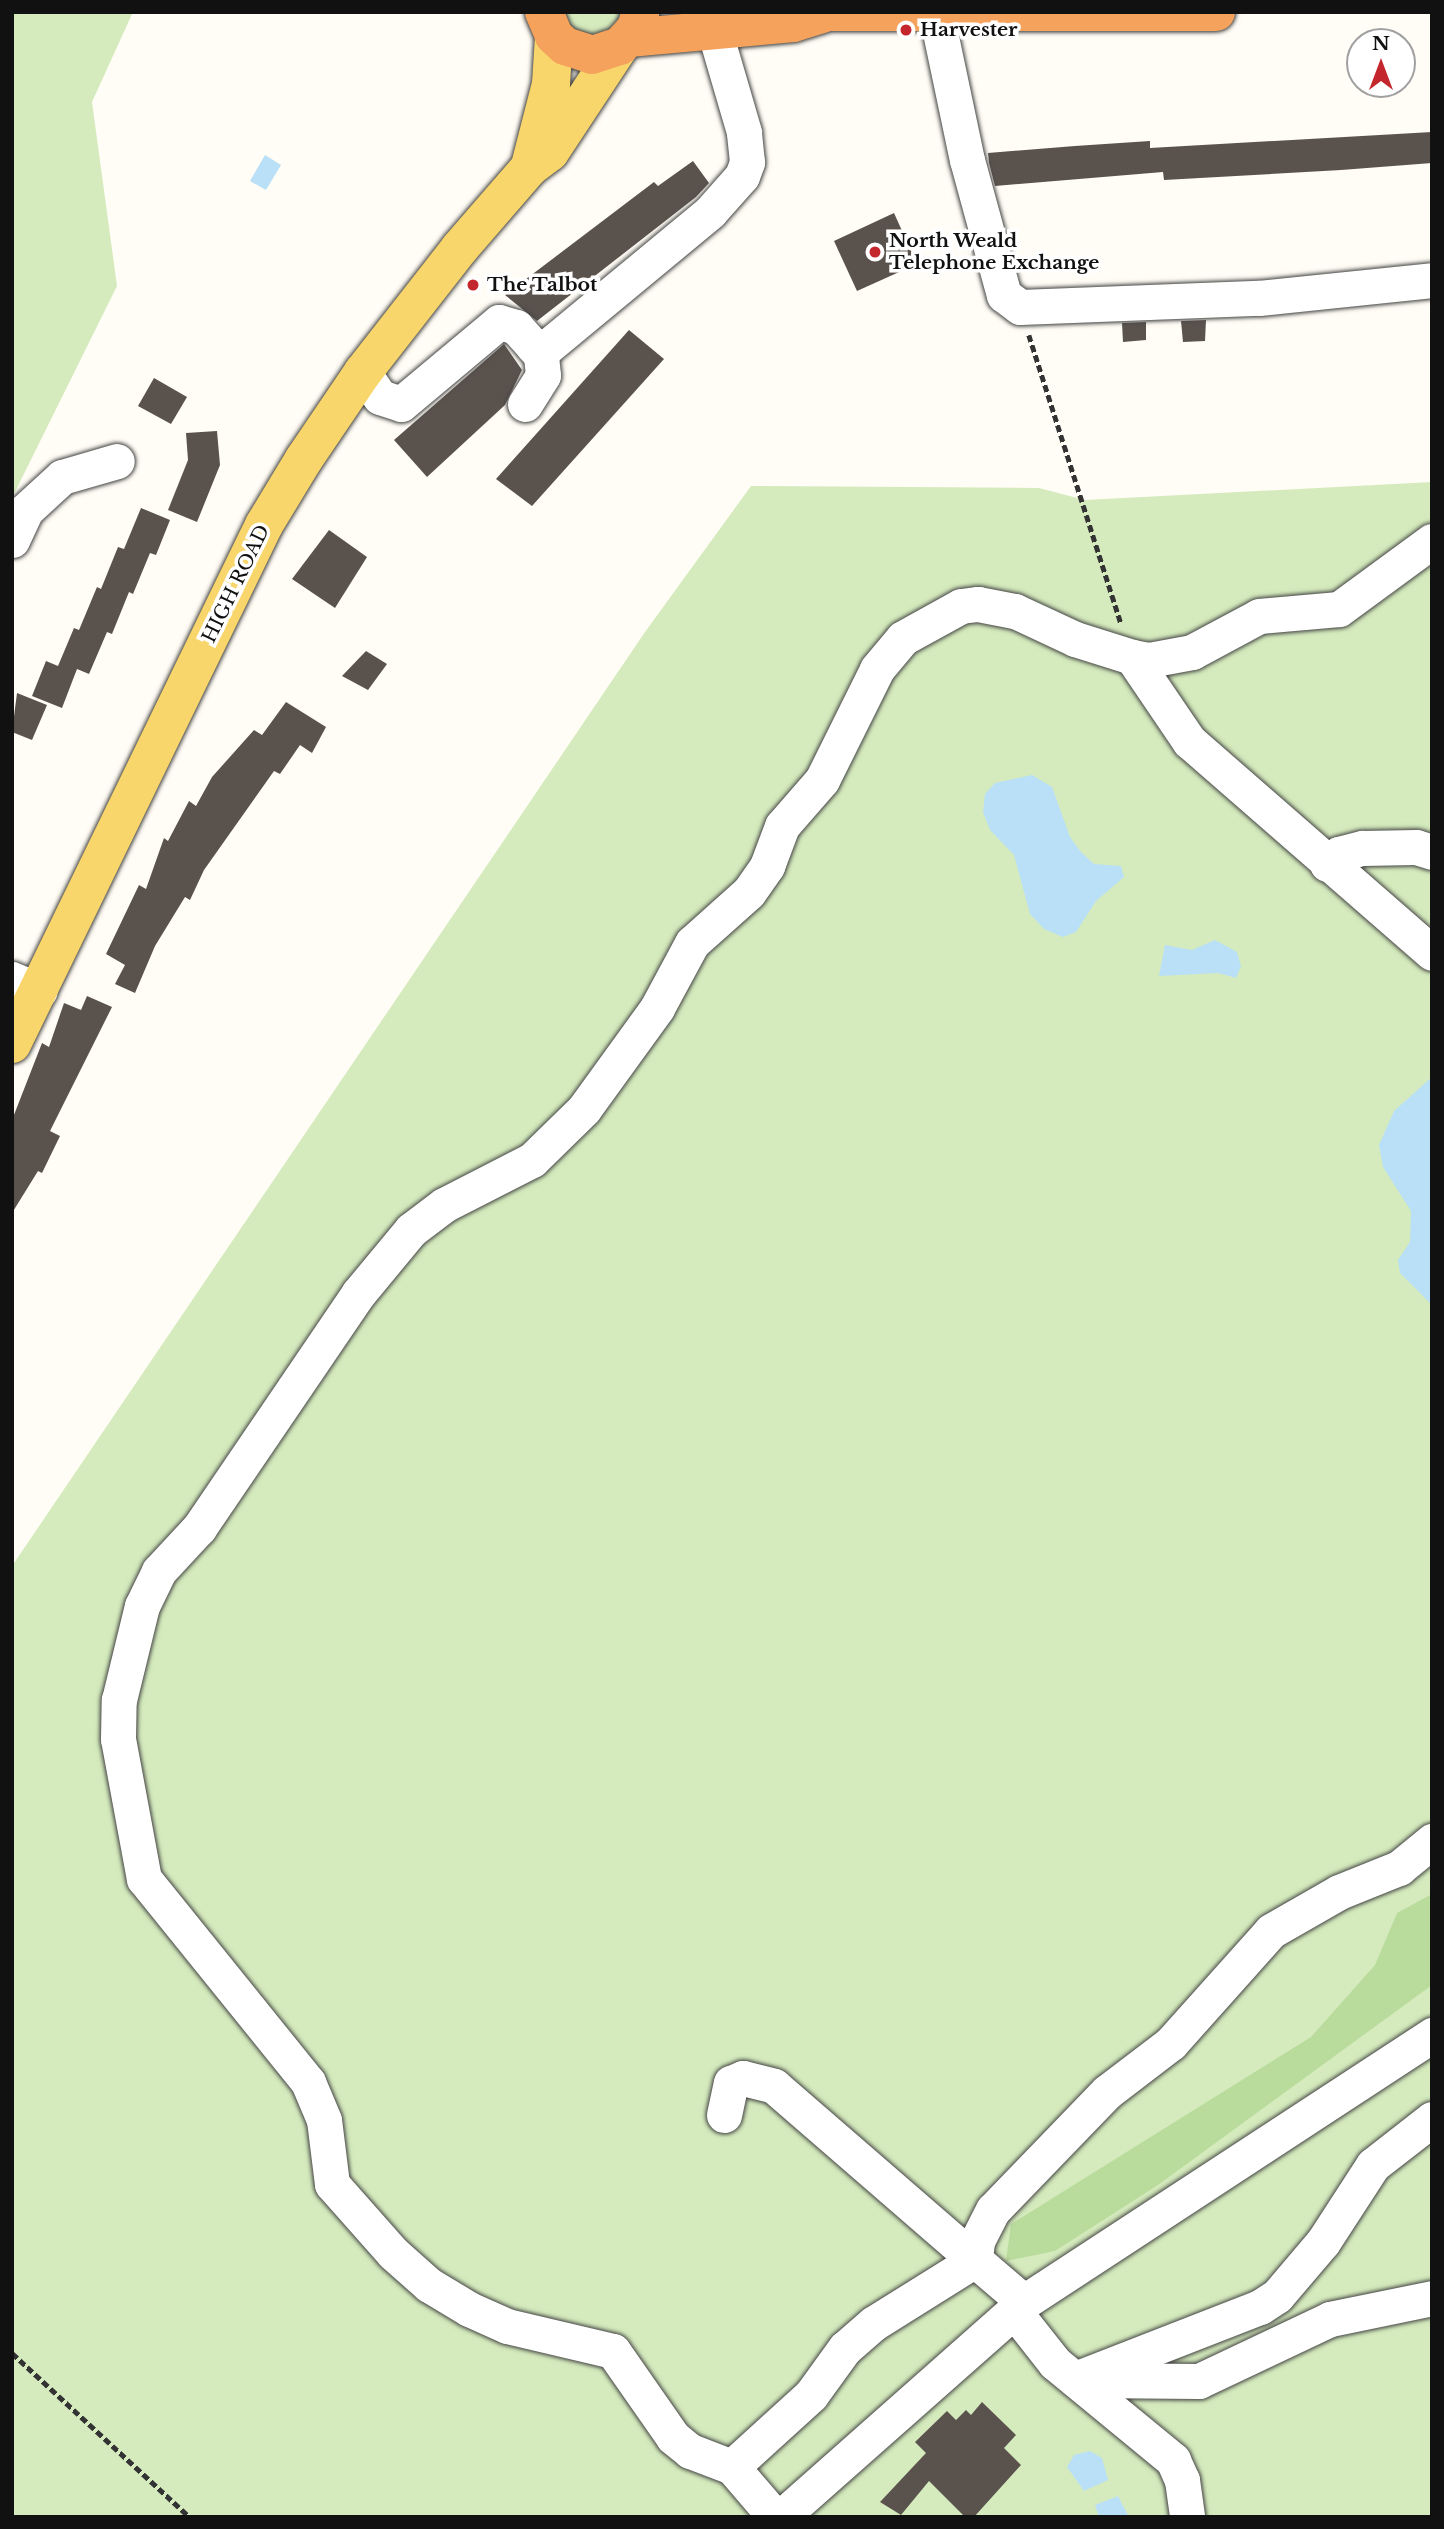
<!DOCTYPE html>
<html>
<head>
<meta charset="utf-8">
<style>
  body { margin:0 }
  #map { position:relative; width:1444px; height:2529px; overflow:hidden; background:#fffdf5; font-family:"Libre Baskerville",serif }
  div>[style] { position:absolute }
  .green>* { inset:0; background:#d5ebbd }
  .forest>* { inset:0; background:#b9dc9c }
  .water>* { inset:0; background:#b9e0f7 }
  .building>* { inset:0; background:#5a524d }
  .path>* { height:4.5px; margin-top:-2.25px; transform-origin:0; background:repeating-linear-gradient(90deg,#333 0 7px,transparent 0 10.5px) }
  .roads { filter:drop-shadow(0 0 2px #444) drop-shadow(0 0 2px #444) }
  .minor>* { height:35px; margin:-17.5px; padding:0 17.5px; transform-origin:17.5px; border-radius:17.5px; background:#fff }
  .major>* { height:38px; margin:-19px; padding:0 19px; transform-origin:19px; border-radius:19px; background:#f9d66b }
  .highway>* { height:38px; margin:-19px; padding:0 19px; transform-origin:19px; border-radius:19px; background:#f5a25d }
  .dots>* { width:19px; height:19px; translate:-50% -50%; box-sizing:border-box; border:4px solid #fff; border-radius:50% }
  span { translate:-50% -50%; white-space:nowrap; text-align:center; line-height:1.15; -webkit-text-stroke:7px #fff; paint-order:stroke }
  .poi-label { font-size:19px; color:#111; font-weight:700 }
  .left { translate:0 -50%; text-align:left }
  .street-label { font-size:19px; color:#111 }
  .frame { position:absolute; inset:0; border:14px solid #111; pointer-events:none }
  .north { position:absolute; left:1346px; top:28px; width:70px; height:70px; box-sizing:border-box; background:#fff; border:2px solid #a0a0a0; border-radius:50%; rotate:0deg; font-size:19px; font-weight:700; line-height:28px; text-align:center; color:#111 }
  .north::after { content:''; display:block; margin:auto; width:24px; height:32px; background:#c4262e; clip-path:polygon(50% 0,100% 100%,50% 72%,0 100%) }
</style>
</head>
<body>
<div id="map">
  <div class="green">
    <div style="clip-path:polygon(12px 12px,133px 12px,92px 102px,117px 286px,12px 498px)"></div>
    <div style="clip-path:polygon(561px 12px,621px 12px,613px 29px,594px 38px,574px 32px)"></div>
    <div style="clip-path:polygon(1432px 482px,1432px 2517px,12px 2517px,12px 1566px,645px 632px,751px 486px,1039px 488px,1085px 500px)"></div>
  </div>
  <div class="forest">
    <div style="clip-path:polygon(1432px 1894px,1432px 1985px,1158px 2185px,1055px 2251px,1006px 2261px,1011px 2224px,1311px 2037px,1375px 1965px,1397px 1913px)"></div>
  </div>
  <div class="water">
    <div style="clip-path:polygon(265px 155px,281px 165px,266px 190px,250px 181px)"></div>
    <div style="clip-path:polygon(1032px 775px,1052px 787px,1070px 837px,1081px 852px,1094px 864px,1121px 866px,1124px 877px,1096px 901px,1076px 932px,1063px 937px,1044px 929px,1030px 914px,1014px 855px,990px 830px,983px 812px,985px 794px,995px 783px)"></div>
    <div style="clip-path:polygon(1215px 940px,1237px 952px,1241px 966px,1236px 978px,1218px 973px,1159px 976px,1165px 945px,1192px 950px)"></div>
    <div style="clip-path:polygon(1432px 1077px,1432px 1305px,1400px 1273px,1398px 1260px,1410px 1242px,1411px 1211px,1383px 1167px,1379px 1145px,1394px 1111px)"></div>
    <div style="clip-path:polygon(1090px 2451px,1102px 2458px,1108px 2480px,1084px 2491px,1067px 2467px,1074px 2455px)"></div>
    <div style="clip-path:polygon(1118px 2496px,1129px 2517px,1099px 2517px,1095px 2505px)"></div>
  </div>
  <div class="building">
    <div style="clip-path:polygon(1432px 132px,1432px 163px,1341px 170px,1164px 180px,1163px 172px,995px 186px,989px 163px,988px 153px,1075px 146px,1150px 141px,1150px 148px)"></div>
    <div style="clip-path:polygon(693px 161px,709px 183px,696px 197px,537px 321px,505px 295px,654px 182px,658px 186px)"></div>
    <div style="clip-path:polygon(894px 213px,917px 264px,857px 291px,834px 241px)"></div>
    <div style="clip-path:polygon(1206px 320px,1205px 341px,1183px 342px,1181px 321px)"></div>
    <div style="clip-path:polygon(1146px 322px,1146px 340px,1123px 342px,1122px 323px)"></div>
    <div style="clip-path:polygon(629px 330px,664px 359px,532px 506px,496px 479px)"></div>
    <div style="clip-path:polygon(504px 344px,522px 370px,505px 405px,427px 477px,394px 440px)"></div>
    <div style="clip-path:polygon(154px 378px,187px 397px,171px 424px,138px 406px)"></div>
    <div style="clip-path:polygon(217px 431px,220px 465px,197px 522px,168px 510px,188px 460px,186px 433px)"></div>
    <div style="clip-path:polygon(141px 508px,170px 520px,156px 555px,150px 553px,133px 594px,129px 592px,112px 634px,107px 632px,89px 674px,77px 669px,62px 708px,32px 696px,46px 661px,58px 666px,74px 628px,79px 630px,97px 587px,101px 589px,118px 547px,124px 549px)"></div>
    <div style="clip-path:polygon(329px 530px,367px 557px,335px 608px,292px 579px)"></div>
    <div style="clip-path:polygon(366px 651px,387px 664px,368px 690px,342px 676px)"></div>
    <div style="clip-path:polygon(17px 693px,47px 705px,32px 740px,12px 732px)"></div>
    <div style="clip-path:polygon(286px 702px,326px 727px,312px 753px,300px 745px,280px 774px,274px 771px,204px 870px,190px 900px,185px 897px,155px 946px,135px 993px,115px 984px,125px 965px,106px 954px,139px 885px,146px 889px,164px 838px,168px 841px,189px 801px,196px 806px,212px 777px,254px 730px,262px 735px)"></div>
    <div style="clip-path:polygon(87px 996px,112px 1007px,50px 1131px,60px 1136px,42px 1173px,38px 1171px,12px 1213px,12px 1120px,42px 1043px,49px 1047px,64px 1003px,81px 1010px)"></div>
    <div style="clip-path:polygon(982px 2402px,1016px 2435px,1004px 2448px,1021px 2465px,974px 2517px,965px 2517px,929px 2481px,901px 2515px,880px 2502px,926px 2453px,915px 2442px,947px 2411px,956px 2420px,966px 2410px,971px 2415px)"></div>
  </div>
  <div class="path">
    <div style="left:1029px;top:335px;width:302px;rotate:72.3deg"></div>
    <div style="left:12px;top:2353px;width:242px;rotate:42.7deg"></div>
  </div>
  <div class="roads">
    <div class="minor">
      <div style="left:936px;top:13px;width:150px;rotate:78.1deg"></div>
      <div style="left:967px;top:160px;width:140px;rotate:74.7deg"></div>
      <div style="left:1004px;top:295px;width:20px;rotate:37deg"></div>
      <div style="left:1020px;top:307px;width:239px;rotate:-2.2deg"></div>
      <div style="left:1259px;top:298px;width:174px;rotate:-5.9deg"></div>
      <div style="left:363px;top:372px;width:30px;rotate:56deg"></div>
      <div style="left:380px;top:397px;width:22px;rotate:18deg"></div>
      <div style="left:401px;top:404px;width:128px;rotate:-39.9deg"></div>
      <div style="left:499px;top:322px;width:18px;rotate:16deg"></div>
      <div style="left:516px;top:327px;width:25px;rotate:48deg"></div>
      <div style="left:533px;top:346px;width:14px;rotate:4deg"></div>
      <div style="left:547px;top:347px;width:212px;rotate:-39.6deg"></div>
      <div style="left:710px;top:212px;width:48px;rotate:-48.4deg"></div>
      <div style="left:742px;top:176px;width:15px;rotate:-70deg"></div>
      <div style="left:747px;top:162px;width:30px;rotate:-96deg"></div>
      <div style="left:744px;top:132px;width:125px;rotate:-106.3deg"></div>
      <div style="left:525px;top:404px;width:34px;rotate:-58deg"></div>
      <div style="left:543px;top:375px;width:20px;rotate:-96deg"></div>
      <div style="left:541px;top:355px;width:12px;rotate:-132deg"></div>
      <div style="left:12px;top:540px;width:33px;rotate:-65deg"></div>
      <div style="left:26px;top:510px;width:49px;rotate:-42.5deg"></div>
      <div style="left:62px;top:477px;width:57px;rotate:-16.2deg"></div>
      <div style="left:1132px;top:657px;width:102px;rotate:55.8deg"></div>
      <div style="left:1189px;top:741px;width:322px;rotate:41.1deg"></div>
      <div style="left:1327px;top:864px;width:16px;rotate:-40deg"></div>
      <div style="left:1339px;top:854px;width:24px;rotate:-15deg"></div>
      <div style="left:1362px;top:848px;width:54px;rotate:-1.1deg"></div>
      <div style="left:1416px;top:847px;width:17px;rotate:17deg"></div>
      <div style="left:12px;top:979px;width:30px;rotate:23deg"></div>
      <div style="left:724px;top:2115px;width:33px;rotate:-78deg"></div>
      <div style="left:731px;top:2083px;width:13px;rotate:-23deg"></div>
      <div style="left:743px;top:2078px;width:32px;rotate:14deg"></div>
      <div style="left:774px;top:2086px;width:266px;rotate:40.9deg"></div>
      <div style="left:975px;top:2260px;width:119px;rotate:148deg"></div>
      <div style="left:874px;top:2323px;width:38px;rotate:139deg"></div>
      <div style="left:845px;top:2348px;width:58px;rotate:125.9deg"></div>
      <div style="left:811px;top:2395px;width:107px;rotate:137.7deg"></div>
      <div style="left:1024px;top:2302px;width:65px;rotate:-139.4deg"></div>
      <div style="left:975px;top:2260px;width:19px;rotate:-84deg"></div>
      <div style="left:977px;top:2241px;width:35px;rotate:-63deg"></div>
      <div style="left:993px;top:2210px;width:164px;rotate:-46deg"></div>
      <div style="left:1107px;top:2092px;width:81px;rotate:-37.4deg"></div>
      <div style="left:1171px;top:2043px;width:150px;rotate:-48.2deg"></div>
      <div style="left:1271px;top:1931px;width:78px;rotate:-29.8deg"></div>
      <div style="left:1339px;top:1892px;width:65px;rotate:-21.8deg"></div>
      <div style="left:1399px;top:1868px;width:43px;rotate:-39.3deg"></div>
      <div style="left:1014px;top:2311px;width:66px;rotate:51.7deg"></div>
      <div style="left:1055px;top:2363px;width:153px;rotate:39.4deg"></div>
      <div style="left:1173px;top:2460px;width:22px;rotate:66deg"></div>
      <div style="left:1182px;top:2480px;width:37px;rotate:82deg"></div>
      <div style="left:1075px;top:2379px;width:199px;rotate:-21.3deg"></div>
      <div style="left:1260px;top:2307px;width:20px;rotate:-33deg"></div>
      <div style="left:1277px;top:2296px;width:71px;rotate:-49.6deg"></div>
      <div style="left:1323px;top:2242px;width:92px;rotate:-57deg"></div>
      <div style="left:1373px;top:2165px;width:75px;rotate:-37.9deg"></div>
      <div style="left:1086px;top:2380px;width:113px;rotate:0.5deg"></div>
      <div style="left:1199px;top:2381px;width:145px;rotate:-25.3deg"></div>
      <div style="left:1330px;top:2319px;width:104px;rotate:-11.6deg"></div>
      <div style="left:775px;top:2517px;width:66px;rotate:-130.7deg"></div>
      <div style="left:732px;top:2467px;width:45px;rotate:-159.1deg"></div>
      <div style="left:690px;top:2451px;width:22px;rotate:-141deg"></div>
      <div style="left:673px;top:2437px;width:105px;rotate:-124.9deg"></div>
      <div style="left:613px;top:2351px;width:109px;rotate:-166.7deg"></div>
      <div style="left:507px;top:2326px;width:42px;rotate:-155.9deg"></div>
      <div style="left:469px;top:2309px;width:47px;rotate:-149deg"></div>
      <div style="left:429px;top:2285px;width:48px;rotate:-138.4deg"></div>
      <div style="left:393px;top:2253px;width:92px;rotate:-131.5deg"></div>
      <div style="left:332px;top:2184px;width:64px;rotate:-97.1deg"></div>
      <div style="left:324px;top:2120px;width:41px;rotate:-112.8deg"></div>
      <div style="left:308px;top:2082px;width:261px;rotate:-128.9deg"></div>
      <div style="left:144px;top:1879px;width:142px;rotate:-100.5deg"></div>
      <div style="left:118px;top:1739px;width:39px;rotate:-89deg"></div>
      <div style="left:119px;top:1700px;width:97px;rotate:-76.3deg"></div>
      <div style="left:142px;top:1606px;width:39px;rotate:-64deg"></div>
      <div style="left:159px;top:1571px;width:59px;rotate:-47.1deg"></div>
      <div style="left:199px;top:1528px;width:283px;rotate:-55.8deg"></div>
      <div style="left:358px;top:1294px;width:83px;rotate:-50.4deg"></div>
      <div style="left:411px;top:1230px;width:41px;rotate:-37.1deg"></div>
      <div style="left:444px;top:1205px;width:99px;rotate:-27.1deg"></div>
      <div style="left:532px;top:1160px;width:73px;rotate:-44.4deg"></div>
      <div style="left:584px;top:1109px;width:125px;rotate:-54.1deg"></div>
      <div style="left:657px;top:1008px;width:74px;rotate:-61.7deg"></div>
      <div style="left:692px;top:943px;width:76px;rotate:-41.8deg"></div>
      <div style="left:749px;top:892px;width:32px;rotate:-55deg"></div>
      <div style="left:767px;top:866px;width:43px;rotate:-69.4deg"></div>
      <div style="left:782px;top:826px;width:61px;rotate:-49deg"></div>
      <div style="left:822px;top:780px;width:124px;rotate:-63.6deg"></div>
      <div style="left:877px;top:669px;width:40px;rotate:-50deg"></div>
      <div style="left:903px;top:638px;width:66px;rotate:-28.9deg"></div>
      <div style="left:961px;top:606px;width:17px;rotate:-7deg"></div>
      <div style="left:978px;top:604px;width:38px;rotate:11deg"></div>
      <div style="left:1015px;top:611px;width:66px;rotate:25deg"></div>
      <div style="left:1075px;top:639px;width:60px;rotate:17.5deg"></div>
      <div style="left:1132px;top:657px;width:17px;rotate:10deg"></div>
      <div style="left:1149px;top:660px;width:44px;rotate:-10.5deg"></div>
      <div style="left:1192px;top:652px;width:76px;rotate:-28.2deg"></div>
      <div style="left:1259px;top:616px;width:80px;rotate:-5deg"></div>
      <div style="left:1339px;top:609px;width:115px;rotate:-36.2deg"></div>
      <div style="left:781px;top:2517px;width:324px;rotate:-41.5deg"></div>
      <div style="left:1024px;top:2302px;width:488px;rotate:-33.2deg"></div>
    </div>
    <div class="major">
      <div style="left:531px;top:162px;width:81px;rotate:-75.6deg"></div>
      <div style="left:551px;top:84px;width:48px;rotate:-86.4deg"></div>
      <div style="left:12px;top:1044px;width:577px;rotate:-64.1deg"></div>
      <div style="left:264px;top:525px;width:77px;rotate:-58.8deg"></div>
      <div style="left:304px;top:459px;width:105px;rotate:-55.9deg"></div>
      <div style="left:363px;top:372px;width:156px;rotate:-52deg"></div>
      <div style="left:459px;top:249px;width:108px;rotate:-49.1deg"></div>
      <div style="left:530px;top:167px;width:25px;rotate:-37deg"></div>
      <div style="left:550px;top:152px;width:127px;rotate:-56.6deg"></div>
    </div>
    <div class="highway">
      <div style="left:544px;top:12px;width:26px;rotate:67deg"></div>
      <div style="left:554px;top:36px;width:15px;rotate:42deg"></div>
      <div style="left:565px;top:46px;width:28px;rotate:18deg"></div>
      <div style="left:592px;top:55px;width:29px;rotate:-18deg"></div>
      <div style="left:620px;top:46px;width:24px;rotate:-48deg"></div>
      <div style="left:636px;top:28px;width:15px;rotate:-74deg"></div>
      <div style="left:817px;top:12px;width:399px"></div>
      <div style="left:629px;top:38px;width:165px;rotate:-5.2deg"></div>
      <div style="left:793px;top:23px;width:31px;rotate:-17deg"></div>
    </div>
  </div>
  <div class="dots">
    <div style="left:906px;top:30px;background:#c4262e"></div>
    <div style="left:875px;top:252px;background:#c4262e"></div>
    <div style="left:473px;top:285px;background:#c4262e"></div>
  </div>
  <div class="poi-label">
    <span class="left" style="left:920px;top:30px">Harvester</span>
    <span class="left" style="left:889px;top:252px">North Weald<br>Telephone Exchange</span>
    <span class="left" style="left:487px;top:285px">The Talbot</span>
  </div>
  <div class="street-label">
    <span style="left:236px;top:584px;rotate:-64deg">HIGH ROAD</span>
  </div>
  <div class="frame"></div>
  <div class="north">N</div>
</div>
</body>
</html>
